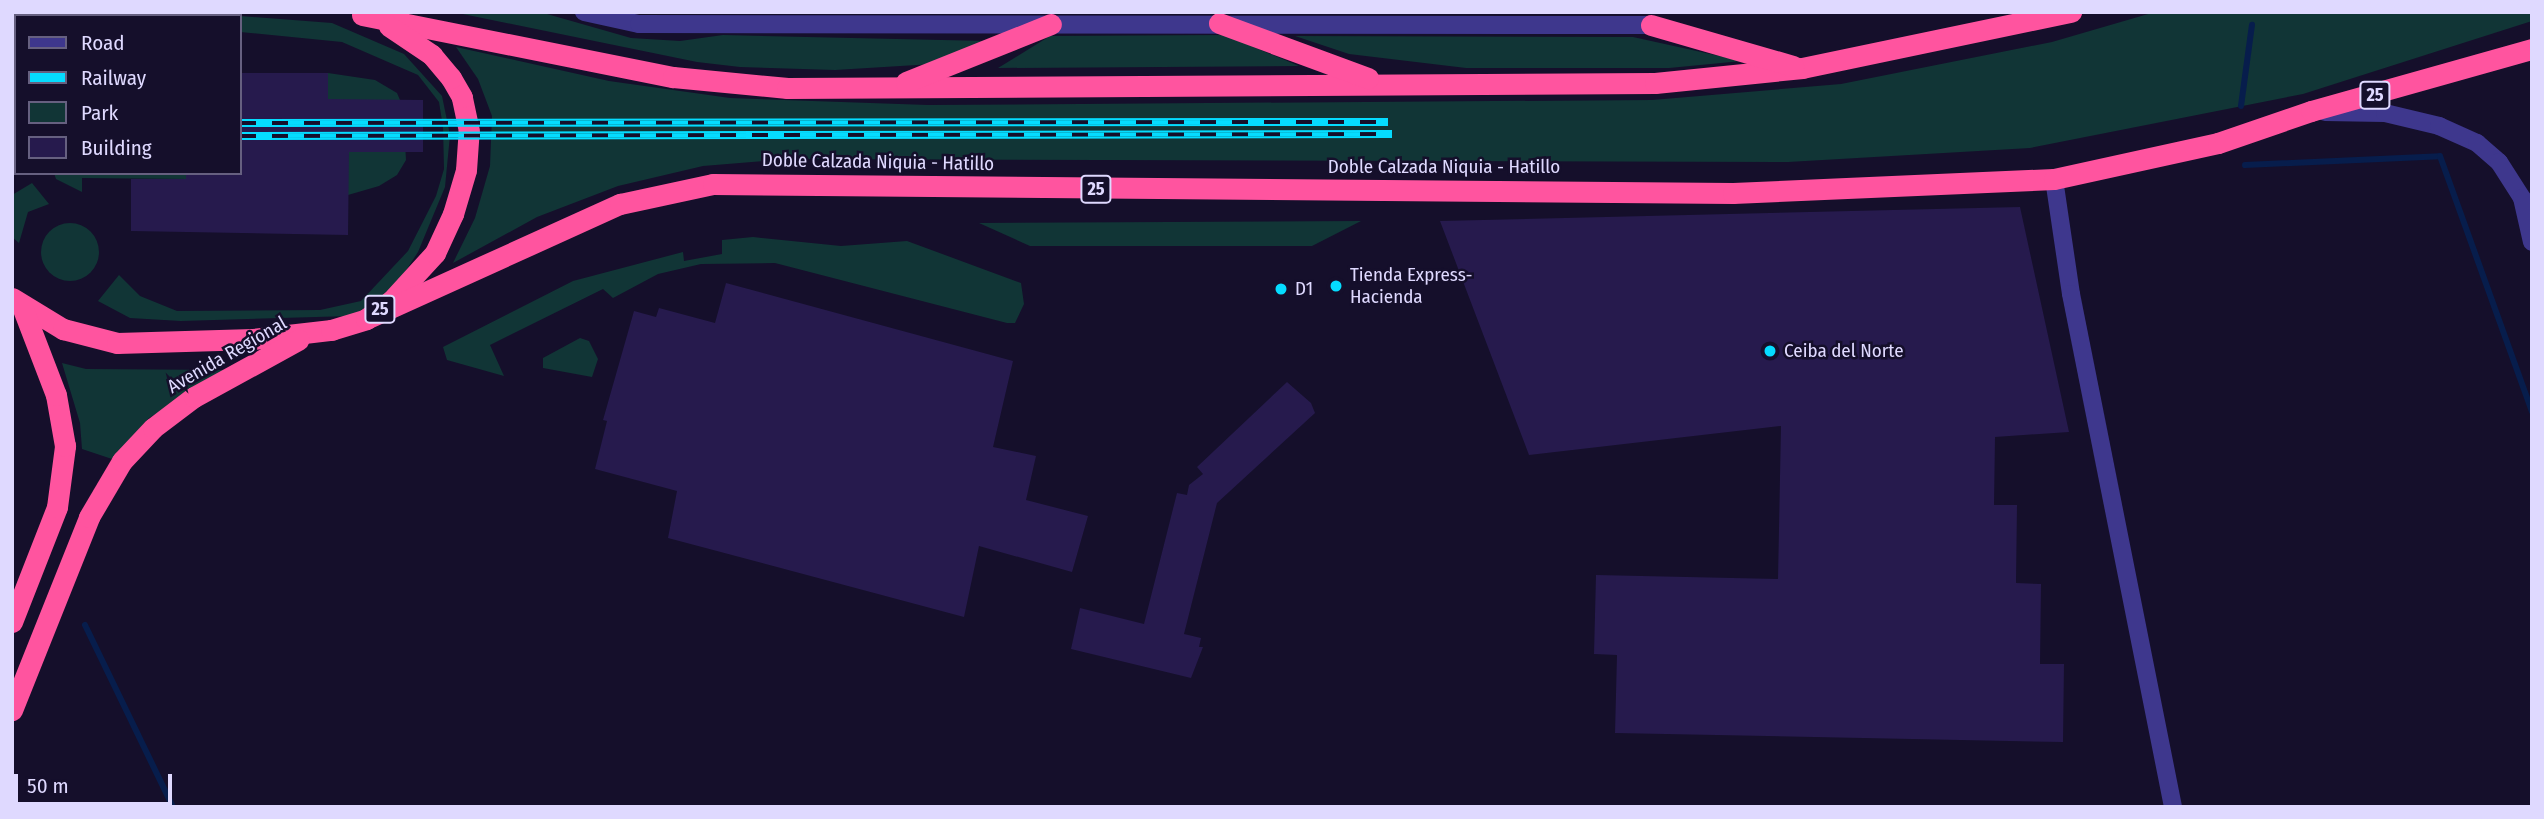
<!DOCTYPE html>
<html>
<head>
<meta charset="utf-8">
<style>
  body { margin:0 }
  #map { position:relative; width:2544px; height:819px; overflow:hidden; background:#150f2b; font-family:"Fira Sans Condensed",sans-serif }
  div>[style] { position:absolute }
  .green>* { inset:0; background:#113536 }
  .round { border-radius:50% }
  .stream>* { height:6px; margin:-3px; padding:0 3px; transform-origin:3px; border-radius:3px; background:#071d4c }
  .building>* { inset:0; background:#261a4d }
  .street>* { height:18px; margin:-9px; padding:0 9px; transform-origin:9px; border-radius:9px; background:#3e378d }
  .highway>* { height:21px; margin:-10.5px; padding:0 10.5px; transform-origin:10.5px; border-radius:10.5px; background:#ff549f }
  .rail>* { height:8px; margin-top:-4px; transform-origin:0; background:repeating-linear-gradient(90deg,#150f2b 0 16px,#05dcff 0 32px); box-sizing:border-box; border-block:2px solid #05dcff }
  .dots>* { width:19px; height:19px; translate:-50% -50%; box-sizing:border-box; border:4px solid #150f2b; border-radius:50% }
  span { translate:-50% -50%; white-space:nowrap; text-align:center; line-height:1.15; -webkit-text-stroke:5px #150f2b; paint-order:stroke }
  .shield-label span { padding:2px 5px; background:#150f2b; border:2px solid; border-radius:5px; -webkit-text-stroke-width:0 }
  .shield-label { font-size:18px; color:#dfd9ff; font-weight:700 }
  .street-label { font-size:19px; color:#dfd9ff }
  .poi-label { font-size:19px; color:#dfd9ff }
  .left { translate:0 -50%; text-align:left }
  .frame { position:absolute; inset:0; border:14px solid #dfd9ff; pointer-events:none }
  .legend { position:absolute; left:14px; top:14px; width:228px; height:161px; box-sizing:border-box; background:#150f2b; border:2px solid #666080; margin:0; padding:9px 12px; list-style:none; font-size:21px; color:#dfd9ff }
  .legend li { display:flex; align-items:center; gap:14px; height:35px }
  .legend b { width:35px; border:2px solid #666080 }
  .scale { position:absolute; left:14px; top:774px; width:158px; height:32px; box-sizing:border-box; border:4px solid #dfd9ff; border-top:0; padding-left:9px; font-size:21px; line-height:24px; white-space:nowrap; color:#dfd9ff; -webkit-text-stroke:5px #150f2b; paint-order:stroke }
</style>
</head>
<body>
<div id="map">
  <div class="green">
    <div style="clip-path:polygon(453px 12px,540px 12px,631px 38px,680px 41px,723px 35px,987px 41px,933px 64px,835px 70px,740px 67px,697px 62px)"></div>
    <div style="clip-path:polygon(2155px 12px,2532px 12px,2532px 21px,2303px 94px,2030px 148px,1788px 162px,787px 159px,703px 166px,618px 186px,537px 217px,453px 263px,475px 218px,490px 166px,492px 116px,478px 79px,456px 47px,609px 81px,730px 98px,928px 105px,1652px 100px,1841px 84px,2052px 42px)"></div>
    <div style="clip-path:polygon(240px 16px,332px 23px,404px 54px,442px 96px,450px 135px,445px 187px,418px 252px,401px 278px,374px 304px,351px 316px,181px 321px,130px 318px,98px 301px,119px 275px,140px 296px,177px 311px,320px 310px,361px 301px,408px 251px,436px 196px,444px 169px,443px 127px,439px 102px,418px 75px,342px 42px,240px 32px)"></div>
    <div style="clip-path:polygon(1225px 35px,1299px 66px,998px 68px,1050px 36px)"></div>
    <div style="clip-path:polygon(1295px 36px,1633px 37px,1742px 61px,1669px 68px,1466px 68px,1349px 54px)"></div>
    <div style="clip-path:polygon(328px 73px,375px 80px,397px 93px,403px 107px,406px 160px,397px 175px,379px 186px,348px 195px,187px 179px,82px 178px,82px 192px,56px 179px,54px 173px,240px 173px,240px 87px,327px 87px)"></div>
    <div style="clip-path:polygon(32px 183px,49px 204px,28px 212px,19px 243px,12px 237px,12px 195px)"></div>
    <div style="clip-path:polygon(1361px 221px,1312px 246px,1030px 246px,979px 223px)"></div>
    <div class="round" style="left:41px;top:223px;width:58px;height:58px"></div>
    <div style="clip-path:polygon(753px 237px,841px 246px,907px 241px,1021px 283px,1024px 304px,1015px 323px,1007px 323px,775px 263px,701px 264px,658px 274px,613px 298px,603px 289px,490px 345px,504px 376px,447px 360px,443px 347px,573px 281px,683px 252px,684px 261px,722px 254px,722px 240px)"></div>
    <div style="clip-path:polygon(580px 338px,589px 341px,598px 359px,592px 377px,543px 368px,543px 358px)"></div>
    <div style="clip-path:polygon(62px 363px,86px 369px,229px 370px,149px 418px,112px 459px,82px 449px,80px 423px)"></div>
  </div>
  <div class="stream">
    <div style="left:2241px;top:106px;width:82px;rotate:-82.3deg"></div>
    <div style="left:2245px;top:165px;width:195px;rotate:-2.6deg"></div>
    <div style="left:2440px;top:156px;width:272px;rotate:70.2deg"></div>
    <div style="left:85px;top:625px;width:202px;rotate:64.2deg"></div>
  </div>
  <div class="building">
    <div style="clip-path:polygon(240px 73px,328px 73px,328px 99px,423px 100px,423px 152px,349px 152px,348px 235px,131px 231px,131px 179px,186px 179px,186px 173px,240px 173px)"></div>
    <div style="clip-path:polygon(2020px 207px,2069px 432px,1995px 437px,1994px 505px,2017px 505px,2016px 583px,2041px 584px,2040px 664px,2064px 664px,2063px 742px,1615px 733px,1617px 655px,1594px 654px,1596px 575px,1778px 579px,1781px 426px,1529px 455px,1440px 221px)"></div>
    <div style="clip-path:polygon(726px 283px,1013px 361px,993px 447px,1036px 456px,1026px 500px,1088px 516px,1072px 572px,979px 546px,964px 617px,668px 538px,677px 491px,595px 469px,607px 421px,603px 420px,634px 311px,656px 317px,659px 308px,715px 323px)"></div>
    <div style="clip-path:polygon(1287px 382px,1311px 403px,1315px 413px,1217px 503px,1184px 634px,1201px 638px,1199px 647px,1203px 647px,1191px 678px,1071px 649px,1080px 608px,1144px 624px,1177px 493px,1187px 495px,1189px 485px,1203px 474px,1197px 467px)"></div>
  </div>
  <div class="street">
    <div style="left:584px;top:12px;width:56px;rotate:12.3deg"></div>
    <div style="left:639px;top:24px;width:1012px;rotate:0.06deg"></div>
    <div style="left:2325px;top:112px;width:60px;rotate:1deg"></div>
    <div style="left:2385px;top:113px;width:56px;rotate:13.5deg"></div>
    <div style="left:2439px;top:126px;width:42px;rotate:24.1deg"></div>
    <div style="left:2477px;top:143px;width:29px;rotate:41deg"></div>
    <div style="left:2499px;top:162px;width:43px;rotate:57.4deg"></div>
    <div style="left:2522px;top:198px;width:45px;rotate:77.2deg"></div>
    <div style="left:2054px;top:179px;width:116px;rotate:81.6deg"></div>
    <div style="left:2071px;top:294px;width:523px;rotate:78.75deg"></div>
  </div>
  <div class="highway">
    <div style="left:12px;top:14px;width:4px;rotate:-27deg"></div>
    <div style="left:362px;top:15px;width:317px;rotate:11.3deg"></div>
    <div style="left:673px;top:77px;width:115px;rotate:5.5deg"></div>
    <div style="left:787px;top:88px;width:868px;rotate:-0.33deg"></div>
    <div style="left:1655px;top:83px;width:148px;rotate:-5.8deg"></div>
    <div style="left:1802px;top:68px;width:275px;rotate:-11.8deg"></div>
    <div style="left:1219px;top:23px;width:159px;rotate:20.3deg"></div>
    <div style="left:1651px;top:25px;width:148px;rotate:16.1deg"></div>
    <div style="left:906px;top:82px;width:156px;rotate:-21.8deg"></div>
    <div style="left:12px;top:298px;width:60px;rotate:31.3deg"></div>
    <div style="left:63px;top:329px;width:56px;rotate:14.5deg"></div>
    <div style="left:117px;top:343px;width:136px;rotate:-1.7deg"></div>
    <div style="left:253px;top:339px;width:79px;rotate:-6.6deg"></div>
    <div style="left:331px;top:330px;width:37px;rotate:-17deg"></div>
    <div style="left:366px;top:319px;width:31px;rotate:-36deg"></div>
    <div style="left:391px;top:301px;width:65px;rotate:-47.5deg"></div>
    <div style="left:435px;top:253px;width:43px;rotate:-65.2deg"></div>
    <div style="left:453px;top:214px;width:46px;rotate:-73.5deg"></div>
    <div style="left:466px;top:170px;width:39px;rotate:-86deg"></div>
    <div style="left:469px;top:131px;width:35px;rotate:-102deg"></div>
    <div style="left:462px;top:97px;width:22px;rotate:-120deg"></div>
    <div style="left:451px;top:78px;width:30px;rotate:-130deg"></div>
    <div style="left:432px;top:55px;width:52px;rotate:-146deg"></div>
    <div style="left:366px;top:319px;width:279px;rotate:-24.4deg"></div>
    <div style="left:620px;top:204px;width:95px;rotate:-12.1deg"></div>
    <div style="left:713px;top:184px;width:1020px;rotate:0.51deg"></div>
    <div style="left:1733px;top:193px;width:321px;rotate:-2.5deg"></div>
    <div style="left:2054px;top:179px;width:168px;rotate:-12.4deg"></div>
    <div style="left:2218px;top:143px;width:98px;rotate:-19deg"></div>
    <div style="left:2311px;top:111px;width:230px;rotate:-15.7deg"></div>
    <div style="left:12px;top:622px;width:123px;rotate:-68.6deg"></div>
    <div style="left:57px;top:507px;width:62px;rotate:-82.5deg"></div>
    <div style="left:65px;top:446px;width:52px;rotate:-100deg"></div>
    <div style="left:56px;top:395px;width:97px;rotate:-111deg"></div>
    <div style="left:12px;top:710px;width:208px;rotate:-68.2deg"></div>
    <div style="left:89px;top:517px;width:65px;rotate:-59.5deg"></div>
    <div style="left:122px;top:461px;width:45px;rotate:-46.8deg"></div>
    <div style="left:153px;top:428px;width:51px;rotate:-37.1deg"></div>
    <div style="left:194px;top:397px;width:119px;rotate:-28.7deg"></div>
  </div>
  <div class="rail">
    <div style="left:12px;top:121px;width:4px"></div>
    <div style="left:240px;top:123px;width:1148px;rotate:-0.05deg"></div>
    <div style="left:12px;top:134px;width:4px"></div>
    <div style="left:240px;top:136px;width:1152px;rotate:-0.1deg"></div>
  </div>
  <div class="dots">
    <div style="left:1336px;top:286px;background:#05dcff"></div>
    <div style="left:1281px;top:289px;background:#05dcff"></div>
    <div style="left:1770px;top:351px;background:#05dcff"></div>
  </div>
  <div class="shield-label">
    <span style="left:2375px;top:95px">25</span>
    <span style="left:1096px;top:189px">25</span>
    <span style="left:380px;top:309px">25</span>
  </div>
  <div class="street-label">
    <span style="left:878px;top:162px;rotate:1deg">Doble Calzada Niquia - Hatillo</span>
    <span style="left:1444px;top:167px">Doble Calzada Niquia - Hatillo</span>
    <span style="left:227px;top:355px;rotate:-30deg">Avenida Regional</span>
  </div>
  <div class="poi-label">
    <span class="left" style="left:1350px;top:286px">Tienda Express-<br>Hacienda</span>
    <span class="left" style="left:1295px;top:289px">D1</span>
    <span class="left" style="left:1784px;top:351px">Ceiba del Norte</span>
  </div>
  <div class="frame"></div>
  <ul class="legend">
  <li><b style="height:9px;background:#3e378d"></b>Road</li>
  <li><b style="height:9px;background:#05dcff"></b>Railway</li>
  <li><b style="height:19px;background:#113536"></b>Park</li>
  <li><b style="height:19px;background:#261a4d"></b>Building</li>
  </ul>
  <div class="scale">50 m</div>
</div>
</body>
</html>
